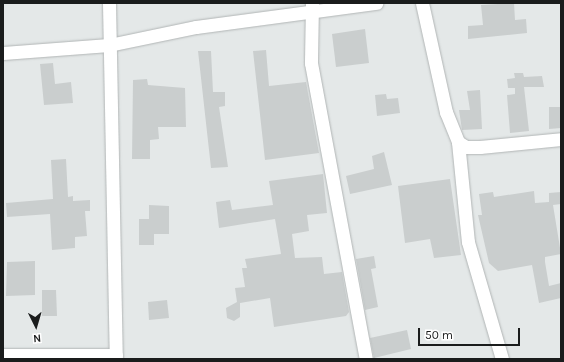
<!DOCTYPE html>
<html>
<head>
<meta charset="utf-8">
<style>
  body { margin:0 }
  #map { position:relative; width:564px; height:362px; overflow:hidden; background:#e4e8e8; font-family:Karla,sans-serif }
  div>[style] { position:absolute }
  .building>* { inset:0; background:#cacece }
  .roads { filter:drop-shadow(0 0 1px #b1b5b5) drop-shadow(0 0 1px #b1b5b5) }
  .minor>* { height:13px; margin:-6.5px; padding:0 6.5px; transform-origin:6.5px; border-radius:6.5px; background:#fff }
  span { translate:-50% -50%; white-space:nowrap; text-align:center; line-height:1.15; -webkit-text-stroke:4px #fff; paint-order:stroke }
  .frame { position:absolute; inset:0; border:4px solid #1a1c1c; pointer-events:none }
  .north { position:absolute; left:16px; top:306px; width:40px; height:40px; -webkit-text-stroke:3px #fff; paint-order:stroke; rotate:175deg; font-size:11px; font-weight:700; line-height:16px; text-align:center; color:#1a1c1c }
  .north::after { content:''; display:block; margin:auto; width:14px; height:18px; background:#1a1c1c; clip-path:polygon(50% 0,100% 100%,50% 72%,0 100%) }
  .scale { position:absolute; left:418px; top:328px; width:102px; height:18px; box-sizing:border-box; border:2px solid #1a1c1c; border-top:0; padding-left:5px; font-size:12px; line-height:14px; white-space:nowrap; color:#1a1c1c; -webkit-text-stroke:3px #fff; paint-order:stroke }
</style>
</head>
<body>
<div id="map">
  <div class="building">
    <div style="clip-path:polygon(514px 3px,515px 20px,526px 19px,527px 33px,468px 39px,468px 26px,483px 25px,481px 5px)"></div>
    <div style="clip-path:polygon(365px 29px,369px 63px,336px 67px,332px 34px)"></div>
    <div style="clip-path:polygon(266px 50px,269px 86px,306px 82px,319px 153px,265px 160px,253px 51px)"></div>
    <div style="clip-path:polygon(198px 51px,211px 51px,213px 92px,225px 92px,225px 106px,219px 107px,228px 167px,211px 168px)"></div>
    <div style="clip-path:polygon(53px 63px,55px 84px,71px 82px,73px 103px,44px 105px,40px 64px)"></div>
    <div style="clip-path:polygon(514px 73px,523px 73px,524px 77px,542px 76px,544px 87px,524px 87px,529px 131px,510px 133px,507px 95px,515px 94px,515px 88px,508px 88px,507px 79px,515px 78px)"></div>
    <div style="clip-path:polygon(147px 79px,148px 85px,185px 88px,186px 127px,158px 127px,159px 139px,150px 140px,150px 159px,132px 159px,133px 80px)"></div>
    <div style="clip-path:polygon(480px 90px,482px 129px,462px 130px,459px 110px,470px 110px,467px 91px)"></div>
    <div style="clip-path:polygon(386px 94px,387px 99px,398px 98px,400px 113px,377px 116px,375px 95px)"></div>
    <div style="clip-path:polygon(549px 107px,561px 107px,561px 128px,549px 129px)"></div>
    <div style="clip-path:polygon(384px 152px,392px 185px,350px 194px,346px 176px,374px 169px,372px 156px)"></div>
    <div style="clip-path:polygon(66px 159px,68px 197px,73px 196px,73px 201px,90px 200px,90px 211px,85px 211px,87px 236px,75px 237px,75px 248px,52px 250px,50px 214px,7px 217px,6px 203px,53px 199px,51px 160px)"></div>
    <div style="clip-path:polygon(323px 174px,327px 213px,307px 215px,309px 231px,292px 234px,295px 258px,322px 257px,324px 274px,342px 272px,349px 312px,346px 316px,274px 327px,270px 298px,240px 303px,240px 317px,234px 321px,227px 318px,226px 308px,237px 302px,235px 288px,245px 287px,242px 268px,247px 268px,245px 259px,281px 254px,275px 219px,219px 228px,216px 202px,230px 200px,232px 210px,273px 205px,269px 181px)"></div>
    <div style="clip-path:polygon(450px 179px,461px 255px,434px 258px,430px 239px,405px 243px,398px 186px)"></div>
    <div style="clip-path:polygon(534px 191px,535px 203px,549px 202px,549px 193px,561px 192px,561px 204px,553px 205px,561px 254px,545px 257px,545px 262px,549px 286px,561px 283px,561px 298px,539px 303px,532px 265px,498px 271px,489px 263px,478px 215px,482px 215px,479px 194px,493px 192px,494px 197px)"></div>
    <div style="clip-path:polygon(149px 205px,169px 206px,169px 234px,154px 234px,154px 245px,139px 245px,139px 219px,149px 219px)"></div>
    <div style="clip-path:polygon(374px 256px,376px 268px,371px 269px,378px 307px,365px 310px,356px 259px)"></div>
    <div style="clip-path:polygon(35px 261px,35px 295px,6px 296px,7px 262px)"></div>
    <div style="clip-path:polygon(42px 290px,56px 290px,57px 316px,42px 316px)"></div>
    <div style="clip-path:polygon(167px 300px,169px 318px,149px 320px,148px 302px)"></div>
    <div style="clip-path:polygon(407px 330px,411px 349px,374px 358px,370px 338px)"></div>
  </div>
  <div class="roads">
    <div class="minor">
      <div style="left:109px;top:3px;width:356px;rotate:88.9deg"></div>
      <div style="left:312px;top:3px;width:60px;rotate:91deg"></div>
      <div style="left:311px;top:63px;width:301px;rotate:79.5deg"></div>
      <div style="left:422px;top:3px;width:112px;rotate:77.6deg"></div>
      <div style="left:446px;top:112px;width:32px;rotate:68deg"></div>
      <div style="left:458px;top:142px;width:9px;rotate:32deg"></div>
      <div style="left:466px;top:147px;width:14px"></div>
      <div style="left:480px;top:147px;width:81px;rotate:-5.6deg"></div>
      <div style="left:3px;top:53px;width:106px;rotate:-4.3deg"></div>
      <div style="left:109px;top:45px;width:89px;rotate:-11.7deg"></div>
      <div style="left:196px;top:27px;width:182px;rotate:-7.6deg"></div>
      <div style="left:458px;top:142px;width:100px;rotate:84.3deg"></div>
      <div style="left:468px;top:242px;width:122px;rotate:73.8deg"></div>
      <div style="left:3px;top:355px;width:113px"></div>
    </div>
  </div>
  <div class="frame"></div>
  <div class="north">N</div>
  <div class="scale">50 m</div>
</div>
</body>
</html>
